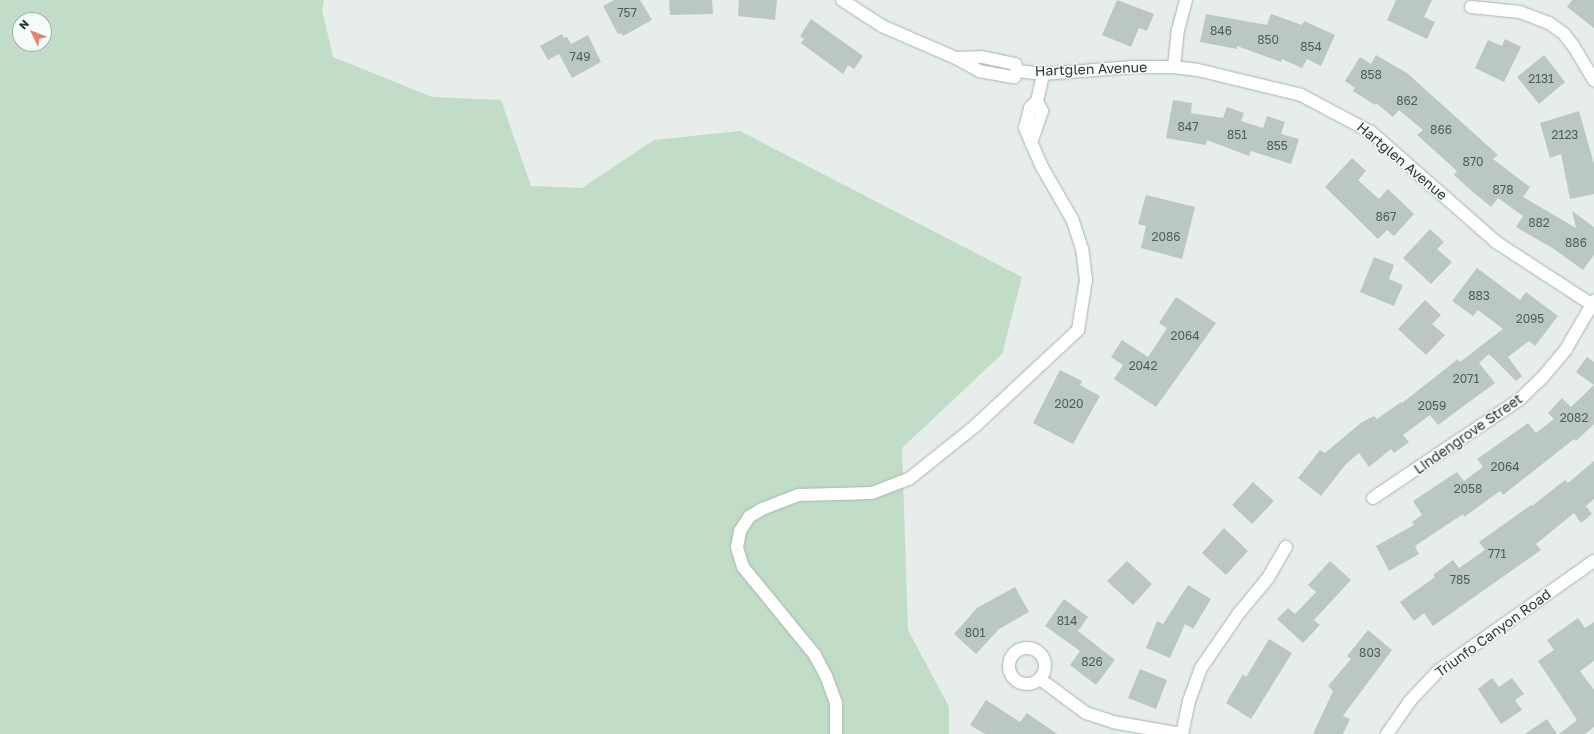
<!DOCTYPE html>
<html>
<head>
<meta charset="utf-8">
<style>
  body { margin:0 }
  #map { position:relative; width:1594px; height:734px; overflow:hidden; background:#e6edea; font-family:"Golos Text",sans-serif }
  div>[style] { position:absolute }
  .green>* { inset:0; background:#c1dcc7 }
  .building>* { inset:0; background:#bbc8c2 }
  .roads { filter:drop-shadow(0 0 1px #a9b5b0) drop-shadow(0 0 1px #a9b5b0) }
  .minor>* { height:12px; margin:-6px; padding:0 6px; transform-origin:6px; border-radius:6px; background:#fff }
  .minor>.ring { margin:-6px; padding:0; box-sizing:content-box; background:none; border:12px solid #fff; border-radius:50% }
  span { translate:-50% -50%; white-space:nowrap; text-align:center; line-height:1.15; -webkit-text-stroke:3px #f6faf8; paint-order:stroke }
  .number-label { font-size:12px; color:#4b6059 }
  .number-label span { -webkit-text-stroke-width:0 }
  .street-label { font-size:14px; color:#263e36 }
  .north { position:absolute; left:12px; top:12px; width:40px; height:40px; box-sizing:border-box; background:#f6faf8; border:1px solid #a3afaa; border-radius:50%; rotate:313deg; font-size:11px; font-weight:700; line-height:16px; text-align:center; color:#263e36 }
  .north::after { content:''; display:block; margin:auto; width:14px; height:18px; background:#e4836d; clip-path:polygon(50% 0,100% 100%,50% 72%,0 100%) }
</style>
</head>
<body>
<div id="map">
  <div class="green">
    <div style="clip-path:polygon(evenodd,0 0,324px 0,322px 10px,333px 57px,432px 97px,501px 100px,531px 186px,582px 188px,654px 140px,740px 131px,1022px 277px,1002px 354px,902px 448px,908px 630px,949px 707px,949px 734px,0 734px,0 0,20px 20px,44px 20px,44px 44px,20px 44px,20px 20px)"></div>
  </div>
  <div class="building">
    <div style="clip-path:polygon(614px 0,640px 0,652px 20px,623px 36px,621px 33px,618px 34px,603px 6px)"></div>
    <div style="clip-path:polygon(669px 0,712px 0,713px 14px,670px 15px)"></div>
    <div style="clip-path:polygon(739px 0,777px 0,775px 20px,738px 16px)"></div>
    <div style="clip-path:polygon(1117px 0,1154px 14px,1147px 31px,1139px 28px,1131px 47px,1102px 35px)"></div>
    <div style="clip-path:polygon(1396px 0,1432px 0,1424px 17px,1435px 22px,1427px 39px,1387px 20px)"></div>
    <div style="clip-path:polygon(1572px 0,1594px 0,1594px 28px,1567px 7px)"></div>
    <div style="clip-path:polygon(1206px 14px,1267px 25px,1271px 14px,1302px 25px,1304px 21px,1335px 35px,1321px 66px,1307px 59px,1302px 68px,1282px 59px,1281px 62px,1237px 46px,1237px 49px,1200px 42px)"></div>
    <div style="clip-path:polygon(811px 19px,863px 56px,854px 69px,848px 65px,843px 74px,801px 43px,804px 39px,800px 36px)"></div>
    <div style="clip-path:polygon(562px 34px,564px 38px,567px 37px,571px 44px,588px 35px,601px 62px,572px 78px,559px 54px,548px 60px,540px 46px)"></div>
    <div style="clip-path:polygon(1505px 39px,1521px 47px,1504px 82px,1475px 68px,1488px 40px,1502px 46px)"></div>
    <div style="clip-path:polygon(1376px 55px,1407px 73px,1498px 155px,1493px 159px,1530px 187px,1523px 197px,1576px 228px,1572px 211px,1594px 227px,1594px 255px,1583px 270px,1554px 249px,1516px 227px,1523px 216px,1498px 198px,1491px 207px,1473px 192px,1454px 175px,1457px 171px,1417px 135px,1423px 130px,1399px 110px,1393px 117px,1376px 103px,1375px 105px,1353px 91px,1355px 88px,1345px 81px,1360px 57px,1371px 64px)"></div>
    <div style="clip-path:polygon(1544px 55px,1565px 82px,1539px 104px,1517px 77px)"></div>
    <div style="clip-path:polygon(1173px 100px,1192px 103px,1191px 113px,1223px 118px,1227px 107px,1244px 113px,1241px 121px,1263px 128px,1267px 116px,1285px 122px,1281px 134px,1299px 139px,1291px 164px,1251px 151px,1249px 156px,1207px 140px,1206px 145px,1166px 138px)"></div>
    <div style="clip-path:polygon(1579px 111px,1594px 164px,1594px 194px,1570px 199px,1561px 154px,1550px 158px,1540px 123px)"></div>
    <div style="clip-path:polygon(1352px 158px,1366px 171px,1358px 180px,1379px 199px,1388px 189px,1414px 214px,1394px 236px,1387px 230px,1378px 239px,1325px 187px)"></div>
    <div style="clip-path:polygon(1146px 195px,1195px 207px,1182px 259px,1141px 248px,1146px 226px,1138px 224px)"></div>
    <div style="clip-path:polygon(1430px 229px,1444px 242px,1437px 249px,1452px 262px,1431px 284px,1403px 258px)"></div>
    <div style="clip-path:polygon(1374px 257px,1394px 265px,1389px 279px,1403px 285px,1394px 306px,1360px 292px)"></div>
    <div style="clip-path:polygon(1477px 268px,1520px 300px,1526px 292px,1558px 316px,1535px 346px,1529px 341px,1508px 357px,1522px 376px,1516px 381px,1489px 354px,1479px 363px,1495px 383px,1438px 425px,1430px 415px,1403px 435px,1409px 442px,1394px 453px,1391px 449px,1369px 467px,1359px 453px,1346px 464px,1321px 496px,1298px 478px,1320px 450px,1325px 453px,1362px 422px,1374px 416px,1377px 419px,1401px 402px,1402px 403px,1458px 359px,1460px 362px,1503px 329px,1478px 310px,1473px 316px,1452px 301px)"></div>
    <div style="clip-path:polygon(1176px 297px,1216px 323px,1156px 407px,1114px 379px,1123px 365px,1111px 357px,1122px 340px,1148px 357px,1167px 328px,1159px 323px)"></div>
    <div style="clip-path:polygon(1425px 300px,1441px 315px,1432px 324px,1445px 335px,1426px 355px,1398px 329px)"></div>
    <div style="clip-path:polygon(1587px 357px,1594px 362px,1594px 385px,1576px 372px)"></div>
    <div style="clip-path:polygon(1060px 370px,1082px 381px,1080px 385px,1100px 396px,1073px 444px,1033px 423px)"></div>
    <div style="clip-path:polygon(1594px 385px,1594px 424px,1576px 441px,1574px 439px,1503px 495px,1500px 491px,1464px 517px,1463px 514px,1415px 546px,1419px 554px,1389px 571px,1376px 546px,1414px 525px,1412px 522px,1422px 515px,1413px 501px,1457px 472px,1464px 481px,1483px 467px,1477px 459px,1528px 423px,1536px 433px,1554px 419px,1548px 413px,1562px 398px,1571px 407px)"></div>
    <div style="clip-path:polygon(1594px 461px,1594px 499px,1586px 506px,1592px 514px,1581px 523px,1574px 513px,1536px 544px,1541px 550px,1433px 626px,1424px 613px,1414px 621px,1400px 602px,1435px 577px,1433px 575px,1453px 560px,1459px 568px,1485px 550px,1479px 542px,1531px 505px,1532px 506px,1565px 480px,1568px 483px)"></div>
    <div style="clip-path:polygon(1253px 482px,1274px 501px,1252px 524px,1232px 505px)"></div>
    <div style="clip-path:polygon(1224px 528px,1248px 551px,1226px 575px,1202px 553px)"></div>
    <div style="clip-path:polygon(1127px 561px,1152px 584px,1133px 605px,1107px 581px)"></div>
    <div style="clip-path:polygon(1330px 561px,1351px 580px,1314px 620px,1320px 625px,1303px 643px,1277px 619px,1288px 608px,1295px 614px,1316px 592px,1308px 585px)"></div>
    <div style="clip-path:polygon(1188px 585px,1211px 599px,1193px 629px,1185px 624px,1170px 658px,1146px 648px,1157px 621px,1163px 624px)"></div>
    <div style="clip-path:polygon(1015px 587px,1029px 612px,999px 629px,976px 654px,954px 634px,977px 608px)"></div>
    <div style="clip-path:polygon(1064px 599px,1088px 617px,1078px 631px,1115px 660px,1096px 685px,1070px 665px,1080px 651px,1045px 626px)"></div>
    <div style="clip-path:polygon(1578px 618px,1585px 628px,1594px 622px,1594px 661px,1580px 671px,1594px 690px,1594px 727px,1585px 734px,1559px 734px,1577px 720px,1538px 661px,1554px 650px,1547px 640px)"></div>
    <div style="clip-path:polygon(1368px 630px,1392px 650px,1343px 716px,1350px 719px,1343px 734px,1313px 734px,1333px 691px,1328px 686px,1351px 659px,1347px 656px)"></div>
    <div style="clip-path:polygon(1269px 639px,1292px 653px,1251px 719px,1226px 703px,1243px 674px,1246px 677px)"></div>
    <div style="clip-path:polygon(1140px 669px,1167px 680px,1156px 709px,1128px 698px)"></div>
    <div style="clip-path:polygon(1492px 678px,1499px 687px,1512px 678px,1524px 694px,1515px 700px,1522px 710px,1501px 724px,1478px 689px)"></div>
    <div style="clip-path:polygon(986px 700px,1020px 722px,1027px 713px,1057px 734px,985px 734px,970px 725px)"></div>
    <div style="clip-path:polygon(1547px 719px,1557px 734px,1525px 734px)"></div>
  </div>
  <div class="roads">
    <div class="minor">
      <div style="left:842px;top:0;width:48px;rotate:33deg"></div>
      <div style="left:882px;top:26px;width:81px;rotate:23.4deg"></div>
      <div style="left:956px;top:58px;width:26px;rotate:29deg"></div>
      <div style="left:979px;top:71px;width:36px;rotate:10deg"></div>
      <div style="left:1014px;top:77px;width:7px;rotate:-56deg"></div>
      <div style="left:1471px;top:7px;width:49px;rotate:5.8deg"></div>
      <div style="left:1520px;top:12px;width:31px;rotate:21deg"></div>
      <div style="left:1549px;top:23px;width:19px;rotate:36deg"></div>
      <div style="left:1564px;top:34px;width:16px;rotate:52deg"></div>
      <div style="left:1574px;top:47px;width:39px;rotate:59deg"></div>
      <div style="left:957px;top:58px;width:25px;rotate:-2deg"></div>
      <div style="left:982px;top:57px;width:34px;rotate:12deg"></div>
      <div style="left:1015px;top:64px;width:8px;rotate:67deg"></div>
      <div style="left:1174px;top:67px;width:37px;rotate:-84deg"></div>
      <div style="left:1178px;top:30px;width:31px;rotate:-75deg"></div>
      <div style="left:1018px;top:71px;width:25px;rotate:7deg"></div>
      <div style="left:1043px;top:74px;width:90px;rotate:-4.4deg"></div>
      <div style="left:1133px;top:67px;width:41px"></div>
      <div style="left:1174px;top:67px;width:24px;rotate:7deg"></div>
      <div style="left:1198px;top:70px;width:106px;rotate:13.6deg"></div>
      <div style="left:1301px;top:95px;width:79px;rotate:27.9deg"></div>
      <div style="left:1371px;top:132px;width:167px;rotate:41.3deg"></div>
      <div style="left:1496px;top:242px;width:117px;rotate:33.1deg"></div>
      <div style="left:1031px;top:143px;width:34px;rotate:-71deg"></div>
      <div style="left:1042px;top:111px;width:11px;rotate:-117deg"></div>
      <div style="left:1373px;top:498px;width:176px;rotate:-33.9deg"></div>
      <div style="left:1519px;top:400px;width:32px;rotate:-44deg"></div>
      <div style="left:1542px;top:378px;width:38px;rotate:-50deg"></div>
      <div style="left:1566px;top:349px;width:56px;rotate:-59.7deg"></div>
      <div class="ring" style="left:1009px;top:648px;width:24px;height:24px"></div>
      <div style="left:1040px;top:679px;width:57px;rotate:36.5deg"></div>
      <div style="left:1086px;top:713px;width:28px;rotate:18deg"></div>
      <div style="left:1113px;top:722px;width:69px;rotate:10deg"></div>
      <div style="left:836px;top:734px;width:31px;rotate:-90deg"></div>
      <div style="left:836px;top:703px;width:29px;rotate:-110deg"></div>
      <div style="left:826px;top:676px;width:24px;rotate:-118deg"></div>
      <div style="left:815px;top:655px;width:114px;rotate:-129.3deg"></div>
      <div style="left:743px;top:567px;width:21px;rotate:-107deg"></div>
      <div style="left:737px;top:547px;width:16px;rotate:-79deg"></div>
      <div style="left:740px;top:531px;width:17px;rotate:-57deg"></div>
      <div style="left:749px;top:517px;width:15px;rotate:-32deg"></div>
      <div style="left:762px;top:509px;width:40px;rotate:-21deg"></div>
      <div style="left:799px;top:495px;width:73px;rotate:-1.6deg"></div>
      <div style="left:872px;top:493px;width:40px;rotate:-21deg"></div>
      <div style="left:909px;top:479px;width:83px;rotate:-38.7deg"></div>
      <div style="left:974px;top:427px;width:142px;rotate:-43deg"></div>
      <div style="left:1078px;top:330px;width:51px;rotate:-80.9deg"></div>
      <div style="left:1086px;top:280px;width:31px;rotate:-97deg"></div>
      <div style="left:1082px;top:249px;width:32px;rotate:-108deg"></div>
      <div style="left:1072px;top:219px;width:60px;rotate:-120deg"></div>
      <div style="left:1042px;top:167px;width:43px;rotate:-113.6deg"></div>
      <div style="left:1025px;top:128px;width:21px;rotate:-76deg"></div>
      <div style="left:1030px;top:108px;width:10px;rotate:-45deg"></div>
      <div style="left:1037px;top:101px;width:28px;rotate:-77deg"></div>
      <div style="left:1182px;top:734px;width:34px;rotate:-78deg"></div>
      <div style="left:1189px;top:701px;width:35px;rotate:-70deg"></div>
      <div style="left:1201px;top:668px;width:67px;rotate:-55.4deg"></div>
      <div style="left:1239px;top:613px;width:45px;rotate:-50.4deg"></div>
      <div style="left:1268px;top:578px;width:36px;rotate:-60deg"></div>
      <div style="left:1387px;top:734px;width:39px;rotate:-55deg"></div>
      <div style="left:1409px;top:702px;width:42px;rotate:-46.9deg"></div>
      <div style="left:1438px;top:671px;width:191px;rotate:-35.2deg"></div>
    </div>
  </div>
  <div class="number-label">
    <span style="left:627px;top:13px">757</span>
    <span style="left:1221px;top:31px">846</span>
    <span style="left:1268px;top:40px">850</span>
    <span style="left:1311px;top:47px">854</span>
    <span style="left:580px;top:57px">749</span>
    <span style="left:1371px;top:75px">858</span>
    <span style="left:1541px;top:79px">2131</span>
    <span style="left:1407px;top:101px">862</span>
    <span style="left:1188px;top:127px">847</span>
    <span style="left:1441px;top:130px">866</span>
    <span style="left:1237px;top:135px">851</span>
    <span style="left:1565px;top:135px">2123</span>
    <span style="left:1277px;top:146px">855</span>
    <span style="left:1473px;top:162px">870</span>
    <span style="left:1503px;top:190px">878</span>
    <span style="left:1386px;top:217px">867</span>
    <span style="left:1539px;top:223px">882</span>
    <span style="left:1166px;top:237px">2086</span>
    <span style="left:1576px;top:243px">886</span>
    <span style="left:1479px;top:296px">883</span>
    <span style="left:1530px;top:319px">2095</span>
    <span style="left:1185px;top:336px">2064</span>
    <span style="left:1143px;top:366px">2042</span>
    <span style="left:1466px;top:379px">2071</span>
    <span style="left:1069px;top:404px">2020</span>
    <span style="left:1432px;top:406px">2059</span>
    <span style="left:1574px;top:418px">2082</span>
    <span style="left:1505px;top:467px">2064</span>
    <span style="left:1468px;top:489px">2058</span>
    <span style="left:1497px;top:554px">771</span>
    <span style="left:1460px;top:580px">785</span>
    <span style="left:1067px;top:621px">814</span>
    <span style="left:975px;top:633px">801</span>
    <span style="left:1370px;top:653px">803</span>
    <span style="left:1092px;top:662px">826</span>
  </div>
  <div class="street-label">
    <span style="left:1091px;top:69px;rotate:-2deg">Hartglen Avenue</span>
    <span style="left:1402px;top:161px;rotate:40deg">Hartglen Avenue</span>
    <span style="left:1468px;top:434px;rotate:-35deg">Lindengrove Street</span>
    <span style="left:1493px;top:633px;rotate:-36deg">Triunfo Canyon Road</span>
  </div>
  <div class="north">N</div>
</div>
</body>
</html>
